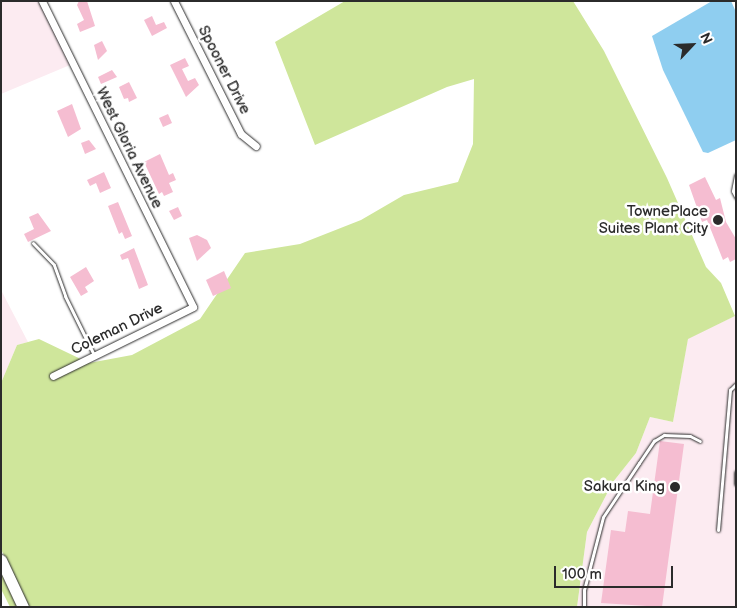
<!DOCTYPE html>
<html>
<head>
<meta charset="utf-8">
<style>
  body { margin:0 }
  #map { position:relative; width:737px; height:608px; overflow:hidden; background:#fff; font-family:"Balsamiq Sans",sans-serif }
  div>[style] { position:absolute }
  .built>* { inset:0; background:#fcebf1 }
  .green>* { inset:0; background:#cfe69b }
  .water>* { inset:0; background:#8fcef0 }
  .building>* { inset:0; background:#f5bdd1 }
  .roads { filter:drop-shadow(0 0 1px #2b2b2b) drop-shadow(0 0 1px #2b2b2b) }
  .service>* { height:3px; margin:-1.5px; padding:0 1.5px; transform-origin:1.5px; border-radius:1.5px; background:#fff }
  .minor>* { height:7px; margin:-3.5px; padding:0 3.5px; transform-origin:3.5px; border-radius:3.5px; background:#fff }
  .primary>* { height:11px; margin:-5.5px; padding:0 5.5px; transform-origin:5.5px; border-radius:5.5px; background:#fff }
  .dots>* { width:14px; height:14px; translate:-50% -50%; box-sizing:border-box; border:2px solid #fff; border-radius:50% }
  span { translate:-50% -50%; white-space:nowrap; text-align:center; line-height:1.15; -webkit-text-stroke:5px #fff; paint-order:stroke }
  .street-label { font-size:15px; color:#2b2b2b }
  .poi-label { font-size:15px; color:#2b2b2b }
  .right { translate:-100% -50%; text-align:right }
  .frame { position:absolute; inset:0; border:2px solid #2b2b2b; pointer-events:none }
  .north { position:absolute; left:667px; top:20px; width:50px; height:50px; -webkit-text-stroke:4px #fff; paint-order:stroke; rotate:65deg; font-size:14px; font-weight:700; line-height:20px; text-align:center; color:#2b2b2b }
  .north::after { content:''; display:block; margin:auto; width:18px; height:22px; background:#2b2b2b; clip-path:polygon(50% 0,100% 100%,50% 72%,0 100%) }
  .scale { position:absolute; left:554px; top:566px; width:119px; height:22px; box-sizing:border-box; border:2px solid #2b2b2b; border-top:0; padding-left:6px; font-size:15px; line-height:18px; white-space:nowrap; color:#2b2b2b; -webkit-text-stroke:4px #fff; paint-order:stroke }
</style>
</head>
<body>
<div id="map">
  <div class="built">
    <div style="clip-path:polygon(1px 1px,40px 1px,70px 65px,1px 94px)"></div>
    <div style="clip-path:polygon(1px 290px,28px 342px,17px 345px,1px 383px)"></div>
    <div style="clip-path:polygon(736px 312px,736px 607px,577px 607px,587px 532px,613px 482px,636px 453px,650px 417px,673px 422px,688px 338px,735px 316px)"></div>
  </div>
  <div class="green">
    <div style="clip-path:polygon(345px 1px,573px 1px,604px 51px,667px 178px,706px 267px,721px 283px,735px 316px,688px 339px,673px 422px,650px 417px,636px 453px,613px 482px,587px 532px,577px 607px,28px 607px,1px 549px,1px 383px,17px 345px,39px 339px,89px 363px,132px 355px,200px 319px,245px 253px,300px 244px,361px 220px,404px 195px,458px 182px,473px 144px,474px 79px,447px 87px,315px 145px,275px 42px)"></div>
    <div style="clip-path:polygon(1px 571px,18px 607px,10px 607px,1px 589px)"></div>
  </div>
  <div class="water">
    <div style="clip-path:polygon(712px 1px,731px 1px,736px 12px,736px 140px,708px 153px,703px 152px,663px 70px,652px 36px)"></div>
  </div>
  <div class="building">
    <div style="clip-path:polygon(79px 1px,87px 1px,95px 26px,80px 32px,77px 24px,84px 20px,77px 5px)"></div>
    <div style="clip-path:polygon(152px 16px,156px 25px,164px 22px,167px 28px,152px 36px,144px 20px)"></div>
    <div style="clip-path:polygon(102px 41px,107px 51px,98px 60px,94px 45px)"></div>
    <div style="clip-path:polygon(185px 58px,189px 66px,182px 69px,188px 81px,195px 78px,199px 85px,186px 97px,170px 65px)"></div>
    <div style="clip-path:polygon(112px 70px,117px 77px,101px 84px,98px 77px)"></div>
    <div style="clip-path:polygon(129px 82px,137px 98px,129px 102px,128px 98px,124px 99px,119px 87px)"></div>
    <div style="clip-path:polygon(72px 104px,81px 129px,68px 137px,57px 111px)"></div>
    <div style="clip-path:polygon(168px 114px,172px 123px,163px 127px,159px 118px)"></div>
    <div style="clip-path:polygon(89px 140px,96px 149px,85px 154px,81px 143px)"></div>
    <div style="clip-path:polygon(160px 154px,169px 175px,173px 173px,176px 180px,169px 183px,173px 192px,164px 196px,162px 192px,159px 194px,144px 162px)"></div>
    <div style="clip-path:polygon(104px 172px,111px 188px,100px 193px,96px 183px,90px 186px,87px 180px)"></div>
    <div style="clip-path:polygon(705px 177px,716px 200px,720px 198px,726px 222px,736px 239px,736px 259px,730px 262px,728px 257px,723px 260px,707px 220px,702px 222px,689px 185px)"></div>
    <div style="clip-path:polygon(118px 202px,132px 236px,125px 239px,122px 232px,119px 234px,108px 206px)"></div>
    <div style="clip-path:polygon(178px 207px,182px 216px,174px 220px,169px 211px)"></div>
    <div style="clip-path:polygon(38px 213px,51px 231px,28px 242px,24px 234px,34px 229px,29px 217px)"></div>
    <div style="clip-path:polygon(197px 235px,207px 240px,211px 248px,197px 261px,189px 238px)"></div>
    <div style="clip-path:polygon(134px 248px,148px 285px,139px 289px,128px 258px,122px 260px,120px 255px)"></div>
    <div style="clip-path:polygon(86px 267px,94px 281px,85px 287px,88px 292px,81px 296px,70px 277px)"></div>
    <div style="clip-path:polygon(224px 271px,231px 288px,213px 296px,206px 280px)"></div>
    <div style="clip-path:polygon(660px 441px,684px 444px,662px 607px,601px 603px,611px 530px,625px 532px,628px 511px,650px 514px)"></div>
  </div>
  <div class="roads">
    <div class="service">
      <div style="left:736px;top:175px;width:16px;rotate:101deg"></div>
      <div style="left:733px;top:191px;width:7px;rotate:63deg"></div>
      <div style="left:33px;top:243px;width:30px;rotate:46deg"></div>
      <div style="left:54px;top:265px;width:33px;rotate:70deg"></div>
      <div style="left:65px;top:296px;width:66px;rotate:63.8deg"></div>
      <div style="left:736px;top:472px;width:12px;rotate:90deg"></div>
      <div style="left:718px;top:530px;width:141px;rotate:-85.1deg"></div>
      <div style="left:730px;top:390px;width:8px;rotate:-45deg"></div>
      <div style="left:584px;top:607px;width:17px;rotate:-90deg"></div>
      <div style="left:584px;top:590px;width:75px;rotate:-75.4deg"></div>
      <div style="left:603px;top:517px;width:65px;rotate:-56.3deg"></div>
      <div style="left:639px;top:463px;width:27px;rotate:-56deg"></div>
      <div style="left:654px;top:441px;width:12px;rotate:-31deg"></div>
      <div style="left:664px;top:435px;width:26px;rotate:2deg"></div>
      <div style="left:690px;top:436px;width:11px;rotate:27deg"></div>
    </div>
    <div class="minor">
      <div style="left:42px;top:1px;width:341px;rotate:63.7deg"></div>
      <div style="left:193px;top:307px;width:156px;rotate:153.8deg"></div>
      <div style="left:174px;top:1px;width:149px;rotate:63.3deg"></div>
      <div style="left:241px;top:134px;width:19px;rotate:39deg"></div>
    </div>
    <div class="primary">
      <div style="left:1px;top:560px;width:52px;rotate:64.9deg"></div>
    </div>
  </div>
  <div class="dots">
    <div style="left:718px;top:220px;background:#2b2b2b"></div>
    <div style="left:675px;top:487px;background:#2b2b2b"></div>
  </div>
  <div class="street-label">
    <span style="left:224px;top:70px;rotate:63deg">Spooner Drive</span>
    <span style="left:129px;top:148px;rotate:64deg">West Gloria Avenue</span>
    <span style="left:117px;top:329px;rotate:-26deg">Coleman Drive</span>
  </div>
  <div class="poi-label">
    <span class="right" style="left:708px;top:220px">TownePlace<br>Suites Plant City</span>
    <span class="right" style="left:665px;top:487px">Sakura King</span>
  </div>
  <div class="frame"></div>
  <div class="north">N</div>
  <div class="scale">100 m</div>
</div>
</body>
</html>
